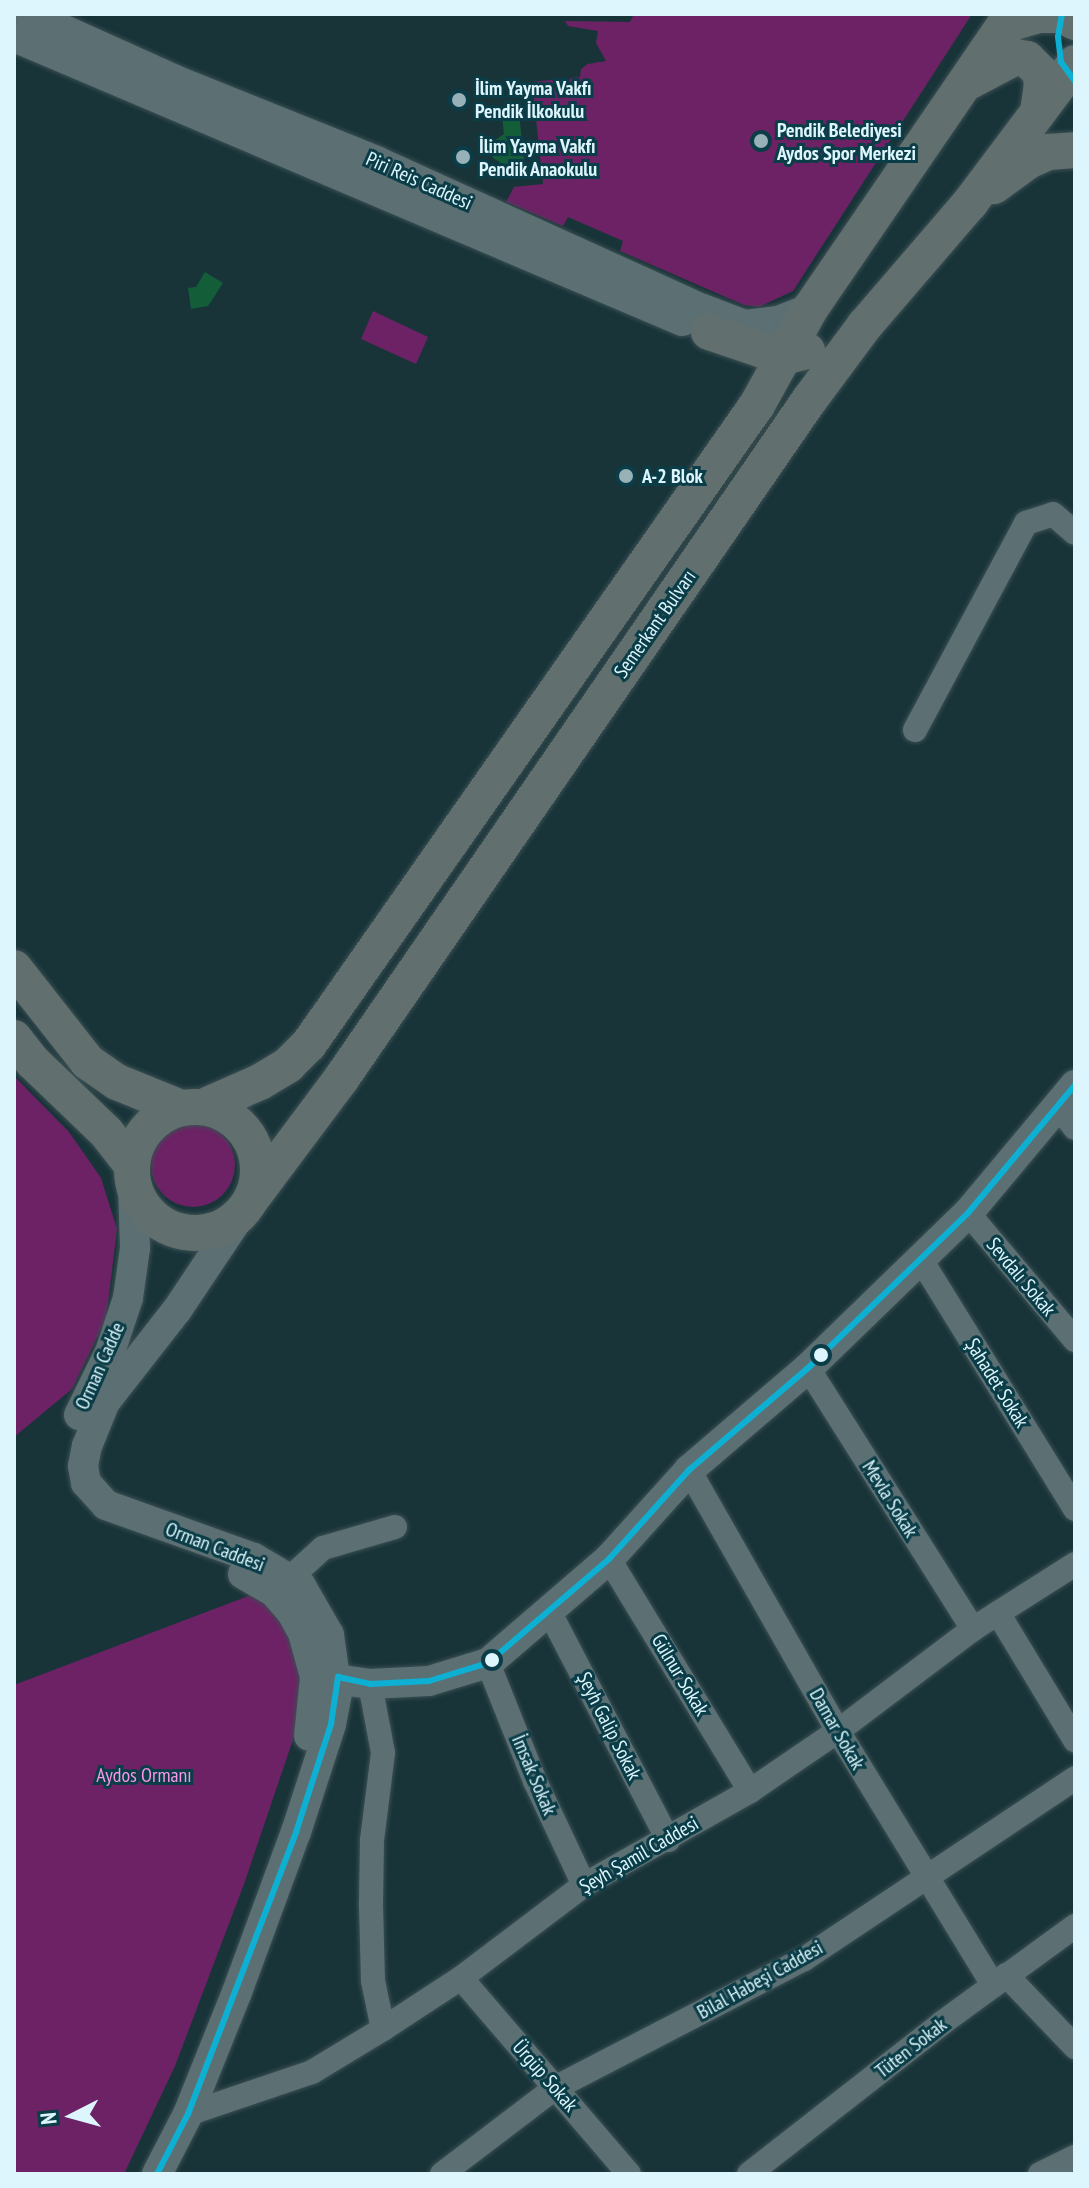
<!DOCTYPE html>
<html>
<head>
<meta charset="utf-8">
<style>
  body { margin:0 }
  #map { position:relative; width:1089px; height:2188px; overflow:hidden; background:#183439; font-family:"PT Sans Narrow",sans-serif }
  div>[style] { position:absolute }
  .green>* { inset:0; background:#6d2265 }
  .round { border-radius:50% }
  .water>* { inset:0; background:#135e39 }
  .roads { filter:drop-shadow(0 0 2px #3b4f53) drop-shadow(0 0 2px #3b4f53) }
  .minor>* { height:24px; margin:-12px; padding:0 12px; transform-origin:12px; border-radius:12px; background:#5c7074 }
  .tertiary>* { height:30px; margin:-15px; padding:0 15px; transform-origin:15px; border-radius:15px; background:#5c7074 }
  .primary>* { height:36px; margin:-18px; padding:0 18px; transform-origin:18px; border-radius:18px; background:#61706f }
  .primary>.ring { margin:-18px; padding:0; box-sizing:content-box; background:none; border:36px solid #61706f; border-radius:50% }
  .bus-1>* { height:6px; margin:-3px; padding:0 3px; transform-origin:3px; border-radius:3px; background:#0dafd3 }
  .dots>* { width:22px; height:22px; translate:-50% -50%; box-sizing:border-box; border:4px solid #0a3d47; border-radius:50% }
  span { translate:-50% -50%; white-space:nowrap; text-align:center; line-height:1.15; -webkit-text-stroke:6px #0a3d47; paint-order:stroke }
  .poi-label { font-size:20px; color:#ddf5fc; font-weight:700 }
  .left { translate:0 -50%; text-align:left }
  .street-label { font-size:20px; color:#ddf5fc }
  .park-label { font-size:20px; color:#fb95e7 }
  .frame { position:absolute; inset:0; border:16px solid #ddf5fc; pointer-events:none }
  .north { position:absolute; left:32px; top:2076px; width:80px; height:80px; -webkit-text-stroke:6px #0a3d47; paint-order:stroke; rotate:264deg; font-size:22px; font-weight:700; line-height:32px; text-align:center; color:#ddf5fc }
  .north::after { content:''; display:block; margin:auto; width:28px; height:36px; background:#ddf5fc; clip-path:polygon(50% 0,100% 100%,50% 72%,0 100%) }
</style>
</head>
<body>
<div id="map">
  <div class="green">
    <div style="clip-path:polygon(634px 14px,972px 14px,793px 291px,759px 307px,744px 305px,620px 251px,623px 241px,568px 217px,563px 226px,506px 202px,514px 187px,543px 184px,532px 82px,580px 77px,581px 69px,588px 64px,606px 61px,596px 43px,598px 31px,568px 26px,565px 21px,630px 22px)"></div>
    <div style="clip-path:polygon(373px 311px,428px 337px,416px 364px,361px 339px)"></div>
    <div style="clip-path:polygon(14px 1076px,69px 1132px,101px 1178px,117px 1229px,106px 1319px,72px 1389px,14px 1437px)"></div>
    <div class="round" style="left:151px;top:1123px;width:84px;height:84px"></div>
    <div style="clip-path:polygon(251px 1595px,277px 1611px,296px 1650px,303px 1682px,301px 1716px,244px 1884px,175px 2066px,124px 2174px,14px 2174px,14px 1685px)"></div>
  </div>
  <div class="water">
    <div style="clip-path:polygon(519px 114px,524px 159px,510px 169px,493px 158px,491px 143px,504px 134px,502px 116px)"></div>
    <div style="clip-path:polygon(205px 272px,223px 283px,208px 306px,191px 309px,188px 288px,196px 287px)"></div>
  </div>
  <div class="roads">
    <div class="minor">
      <div style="left:915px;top:730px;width:235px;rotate:-61.8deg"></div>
      <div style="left:1026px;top:523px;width:28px;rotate:-18deg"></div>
      <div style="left:1053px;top:514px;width:29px;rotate:41deg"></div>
      <div style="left:1059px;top:1107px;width:26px;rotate:53deg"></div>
      <div style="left:968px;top:1213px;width:166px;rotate:49.9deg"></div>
      <div style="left:920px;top:1258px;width:295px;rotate:58.3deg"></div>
      <div style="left:808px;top:1368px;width:309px;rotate:57.7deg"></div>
      <div style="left:689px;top:1470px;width:301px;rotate:60.3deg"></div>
      <div style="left:838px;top:1731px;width:298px;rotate:58.6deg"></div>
      <div style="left:609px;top:1559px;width:271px;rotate:58.7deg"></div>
      <div style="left:290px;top:1578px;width:45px;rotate:-42.3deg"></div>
      <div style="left:323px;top:1548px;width:75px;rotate:-16.3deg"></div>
      <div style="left:550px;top:1613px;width:256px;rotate:62.5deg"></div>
      <div style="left:998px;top:1613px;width:149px;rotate:58.8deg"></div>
      <div style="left:488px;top:1663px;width:127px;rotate:68.3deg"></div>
      <div style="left:535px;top:1781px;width:115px;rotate:64.8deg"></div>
      <div style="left:370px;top:1684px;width:70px;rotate:79.3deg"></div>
      <div style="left:383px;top:1753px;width:88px;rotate:97.2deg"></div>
      <div style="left:372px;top:1840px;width:65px;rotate:90.9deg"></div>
      <div style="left:371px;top:1905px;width:76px;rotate:88.5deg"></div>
      <div style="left:373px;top:1981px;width:49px;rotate:78.2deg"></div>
      <div style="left:1006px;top:1975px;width:100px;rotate:46.2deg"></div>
      <div style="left:461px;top:1978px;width:258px;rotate:49.4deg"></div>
      <div style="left:188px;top:2114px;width:131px;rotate:-18.7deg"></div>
      <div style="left:312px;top:2072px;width:83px;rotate:-31.2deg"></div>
      <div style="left:383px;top:2029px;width:93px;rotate:-33.2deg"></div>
      <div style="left:461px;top:1978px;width:154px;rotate:-37.1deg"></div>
      <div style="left:584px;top:1885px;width:191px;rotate:-29.5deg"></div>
      <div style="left:750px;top:1791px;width:107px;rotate:-34.3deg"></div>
      <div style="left:838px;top:1731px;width:169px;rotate:-37.1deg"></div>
      <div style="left:973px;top:1629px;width:121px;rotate:-32.5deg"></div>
      <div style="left:442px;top:2174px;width:142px;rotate:-37.3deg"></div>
      <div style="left:555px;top:2088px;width:280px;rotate:-27.4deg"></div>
      <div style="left:804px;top:1959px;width:326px;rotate:-33.7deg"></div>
      <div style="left:749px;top:2174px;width:245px;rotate:-38deg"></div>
      <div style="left:942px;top:2023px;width:165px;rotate:-36.1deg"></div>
      <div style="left:1040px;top:2174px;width:39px;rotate:-26deg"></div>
    </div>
    <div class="tertiary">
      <div style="left:29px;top:14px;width:160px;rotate:24.3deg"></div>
      <div style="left:175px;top:80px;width:217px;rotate:21.9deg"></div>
      <div style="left:376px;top:161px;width:359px;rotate:24.4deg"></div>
      <div style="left:703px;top:309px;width:45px;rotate:20.9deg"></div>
      <div style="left:745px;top:325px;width:33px;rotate:-7deg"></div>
      <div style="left:778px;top:321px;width:34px;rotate:-21deg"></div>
      <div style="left:14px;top:37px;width:726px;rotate:23.03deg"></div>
      <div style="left:79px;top:1415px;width:70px;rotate:-63.8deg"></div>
      <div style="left:110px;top:1352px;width:57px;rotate:-71.6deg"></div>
      <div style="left:128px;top:1298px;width:50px;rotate:-82deg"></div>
      <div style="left:135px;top:1248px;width:64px;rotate:-91.8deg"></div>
      <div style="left:243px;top:1574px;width:36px;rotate:30deg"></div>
      <div style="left:274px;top:1592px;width:28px;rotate:49deg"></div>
      <div style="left:292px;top:1613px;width:23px;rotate:61deg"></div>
      <div style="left:303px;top:1633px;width:46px;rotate:74.7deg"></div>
      <div style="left:315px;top:1677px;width:59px;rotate:95.8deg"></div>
      <div style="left:321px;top:1677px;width:49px;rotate:8.1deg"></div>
      <div style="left:370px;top:1684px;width:59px;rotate:-2.9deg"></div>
      <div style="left:429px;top:1681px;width:62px;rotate:-17deg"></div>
      <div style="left:488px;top:1663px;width:160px;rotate:-40.7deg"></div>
      <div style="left:609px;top:1559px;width:120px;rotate:-48deg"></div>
      <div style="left:689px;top:1470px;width:157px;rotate:-40.6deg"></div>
      <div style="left:808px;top:1368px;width:223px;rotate:-44.1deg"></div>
      <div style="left:968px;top:1213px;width:167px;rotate:-50.1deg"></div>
      <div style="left:157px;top:2174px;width:68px;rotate:-62.7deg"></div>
      <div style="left:188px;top:2114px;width:131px;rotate:-68.1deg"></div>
      <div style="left:237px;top:1992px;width:171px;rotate:-69.8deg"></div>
      <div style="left:296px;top:1832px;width:114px;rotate:-72deg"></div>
      <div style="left:331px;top:1724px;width:33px;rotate:-79deg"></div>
      <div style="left:337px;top:1692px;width:58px;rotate:-98deg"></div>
      <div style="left:329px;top:1635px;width:56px;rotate:-119.7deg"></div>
      <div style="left:301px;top:1586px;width:55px;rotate:-149.2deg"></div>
      <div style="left:254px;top:1558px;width:157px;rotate:-160.3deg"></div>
      <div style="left:106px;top:1505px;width:30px;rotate:-132deg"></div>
      <div style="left:86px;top:1483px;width:17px;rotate:-100deg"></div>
      <div style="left:83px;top:1466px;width:20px;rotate:-79deg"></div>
      <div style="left:87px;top:1446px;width:48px;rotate:-67.8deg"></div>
      <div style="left:105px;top:1402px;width:117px;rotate:-52deg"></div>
      <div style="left:177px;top:1310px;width:115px;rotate:-56.3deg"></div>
    </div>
    <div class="primary">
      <div style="left:998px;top:38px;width:20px;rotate:-49deg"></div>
      <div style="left:1011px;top:23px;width:29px;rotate:-16deg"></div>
      <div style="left:1039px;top:15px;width:23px"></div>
      <div style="left:1062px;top:15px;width:15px;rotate:28deg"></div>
      <div style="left:970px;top:81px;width:52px;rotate:-27.6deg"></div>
      <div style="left:1016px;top:57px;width:11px;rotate:10deg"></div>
      <div style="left:1027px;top:59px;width:18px;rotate:45deg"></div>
      <div style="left:1040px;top:72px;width:12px;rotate:81deg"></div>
      <div style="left:1042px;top:84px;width:28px;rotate:98deg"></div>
      <div style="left:994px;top:186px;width:42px;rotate:-36.3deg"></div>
      <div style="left:1028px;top:161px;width:22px;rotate:-24deg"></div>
      <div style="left:1048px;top:152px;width:27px;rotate:-4deg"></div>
      <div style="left:709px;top:332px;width:78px;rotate:18.7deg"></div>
      <div style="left:783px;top:357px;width:25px;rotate:-14deg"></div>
      <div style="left:14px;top:968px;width:120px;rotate:51.8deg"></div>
      <div style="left:88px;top:1062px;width:35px;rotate:35deg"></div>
      <div style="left:117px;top:1082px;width:69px;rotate:22.1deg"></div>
      <div style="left:14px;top:1038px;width:31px;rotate:52deg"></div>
      <div style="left:33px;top:1062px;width:101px;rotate:43.8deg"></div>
      <div style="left:106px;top:1132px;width:41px;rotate:52deg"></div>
      <div class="ring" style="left:132px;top:1107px;width:90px;height:90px"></div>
      <div style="left:203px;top:1107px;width:62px;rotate:-23.7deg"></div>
      <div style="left:260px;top:1082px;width:33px;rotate:-31deg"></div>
      <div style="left:288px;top:1065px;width:30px;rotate:-45deg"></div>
      <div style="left:309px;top:1044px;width:780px;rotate:-54.97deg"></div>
      <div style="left:757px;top:405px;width:110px;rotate:-61.1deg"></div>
      <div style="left:810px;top:309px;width:358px;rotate:-55.6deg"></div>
      <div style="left:252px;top:1198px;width:149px;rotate:-53.2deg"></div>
      <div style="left:341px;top:1079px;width:826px;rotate:-55.41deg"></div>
      <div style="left:810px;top:399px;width:92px;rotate:-53.4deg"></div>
      <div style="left:865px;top:325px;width:161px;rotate:-49.3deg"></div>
      <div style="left:970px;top:203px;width:175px;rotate:-53.1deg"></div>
    </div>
  </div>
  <div class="bus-1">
    <div style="left:1062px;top:14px;width:23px;rotate:100deg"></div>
    <div style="left:1058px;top:37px;width:25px;rotate:83deg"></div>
    <div style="left:1061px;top:62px;width:24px;rotate:54deg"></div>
    <div style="left:157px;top:2174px;width:68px;rotate:-62.7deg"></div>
    <div style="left:188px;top:2114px;width:302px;rotate:-69deg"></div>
    <div style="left:296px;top:1832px;width:114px;rotate:-72deg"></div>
    <div style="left:331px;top:1724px;width:48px;rotate:-81.5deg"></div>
    <div style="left:338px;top:1677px;width:33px;rotate:12deg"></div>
    <div style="left:370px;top:1684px;width:59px;rotate:-2.9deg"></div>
    <div style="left:429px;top:1681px;width:62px;rotate:-17deg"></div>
    <div style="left:488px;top:1663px;width:160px;rotate:-40.7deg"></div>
    <div style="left:609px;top:1559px;width:120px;rotate:-48deg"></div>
    <div style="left:689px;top:1470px;width:157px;rotate:-40.6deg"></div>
    <div style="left:808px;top:1368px;width:223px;rotate:-44.1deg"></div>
    <div style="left:968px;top:1213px;width:167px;rotate:-50.1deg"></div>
  </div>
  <div class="dots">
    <div style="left:459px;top:100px;background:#98b1b8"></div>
    <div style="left:761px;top:141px;background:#98b1b8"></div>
    <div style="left:463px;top:157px;background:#98b1b8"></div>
    <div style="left:626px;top:476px;background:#98b1b8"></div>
    <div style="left:821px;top:1355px;background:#ddf5fc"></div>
    <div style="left:492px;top:1660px;background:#ddf5fc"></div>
  </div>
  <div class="poi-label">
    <span class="left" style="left:475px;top:100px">İlim Yayma Vakfı<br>Pendik İlkokulu</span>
    <span class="left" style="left:777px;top:142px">Pendik Belediyesi<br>Aydos Spor Merkezi</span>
    <span class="left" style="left:479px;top:158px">İlim Yayma Vakfı<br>Pendik Anaokulu</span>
    <span class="left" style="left:642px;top:476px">A-2 Blok</span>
  </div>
  <div class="street-label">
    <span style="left:419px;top:181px;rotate:24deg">Piri Reis Caddesi</span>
    <span style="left:655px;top:624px;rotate:-55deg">Semerkant Bulvarı</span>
    <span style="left:1021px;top:1277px;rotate:50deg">Sevdalı Sokak</span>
    <span style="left:100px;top:1366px;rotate:-66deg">Orman Cadde</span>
    <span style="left:997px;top:1383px;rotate:58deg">Şahadet Sokak</span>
    <span style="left:890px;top:1499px;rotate:58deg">Mevla Sokak</span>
    <span style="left:215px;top:1547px;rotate:21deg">Orman Caddesi</span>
    <span style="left:680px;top:1675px;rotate:59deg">Gülnur Sokak</span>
    <span style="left:609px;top:1726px;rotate:63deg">Şeyh Galip Sokak</span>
    <span style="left:837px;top:1729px;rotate:60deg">Damar Sokak</span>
    <span style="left:534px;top:1775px;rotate:67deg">İmsak Sokak</span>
    <span style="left:639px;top:1855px;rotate:-30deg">Şeyh Şamil Caddesi</span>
    <span style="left:760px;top:1980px;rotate:-29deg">Bilal Habeşi Caddesi</span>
    <span style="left:911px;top:2048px;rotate:-38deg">Tüten Sokak</span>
    <span style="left:545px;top:2076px;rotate:49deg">Ürgüp Sokak</span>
  </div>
  <div class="park-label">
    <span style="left:144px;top:1775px">Aydos Ormanı</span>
  </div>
  <div class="frame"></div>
  <div class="north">N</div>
</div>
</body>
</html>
